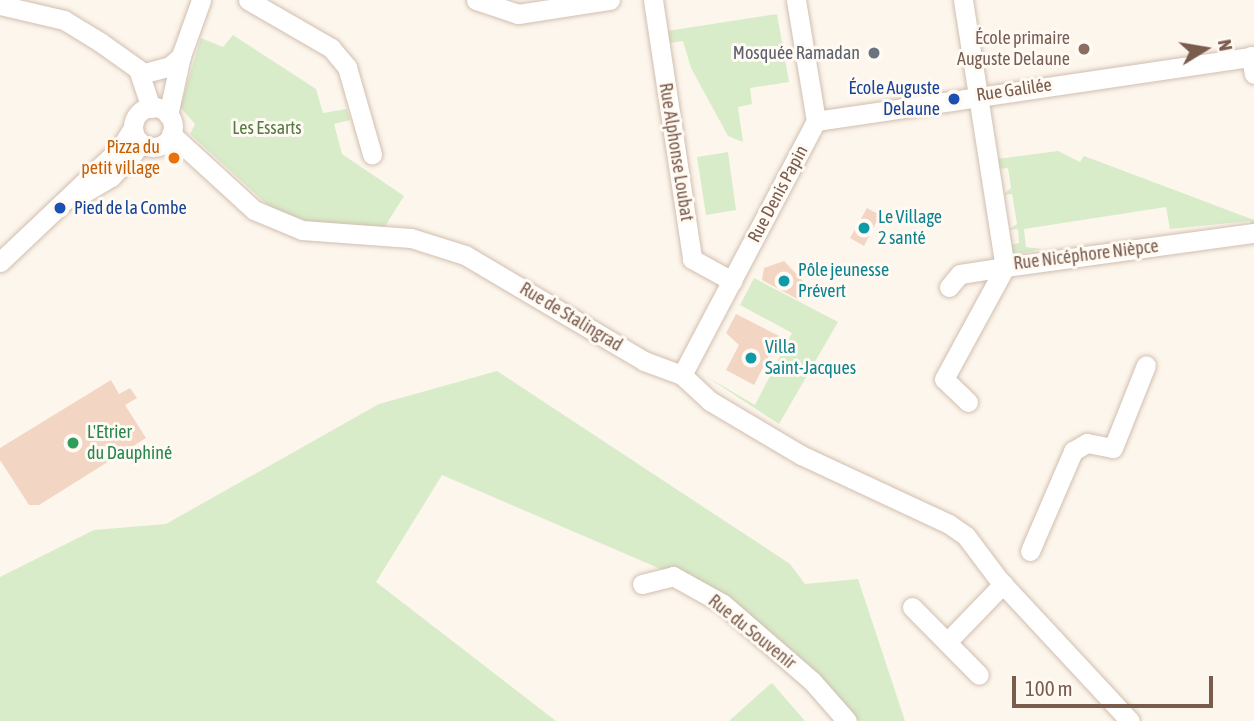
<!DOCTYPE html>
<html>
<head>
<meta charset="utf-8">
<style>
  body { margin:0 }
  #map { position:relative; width:1254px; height:721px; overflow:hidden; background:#fdf6ec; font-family:"Asap Condensed",sans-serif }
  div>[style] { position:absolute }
  .green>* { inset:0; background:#d8ecc9 }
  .building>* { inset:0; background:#f3d5c3 }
  .roads { filter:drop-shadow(0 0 2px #d1beb0) drop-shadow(0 0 2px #d1beb0) }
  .minor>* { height:19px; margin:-9.5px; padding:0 9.5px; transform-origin:9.5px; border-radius:9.5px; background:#fff }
  .minor>.ring { margin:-9.5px; padding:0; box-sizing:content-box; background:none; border:19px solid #fff; border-radius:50% }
  .dots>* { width:19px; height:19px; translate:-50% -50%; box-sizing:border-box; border:4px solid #fffaf3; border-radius:50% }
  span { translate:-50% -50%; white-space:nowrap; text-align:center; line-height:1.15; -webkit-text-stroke:6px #fffaf3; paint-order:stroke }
  .education-label { font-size:18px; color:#785e54 }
  .right { translate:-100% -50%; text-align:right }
  .worship-label { font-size:18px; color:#5b616d }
  .transit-label { font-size:18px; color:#164399 }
  .left { translate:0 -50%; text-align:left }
  .street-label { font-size:18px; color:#7a5c4d }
  .park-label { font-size:18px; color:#537a41 }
  .food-label { font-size:18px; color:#c56008 }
  .culture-label { font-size:18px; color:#0d838f }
  .leisure-label { font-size:18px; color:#27864d }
  .north { position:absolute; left:1170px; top:14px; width:70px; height:70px; -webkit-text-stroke:5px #fffaf3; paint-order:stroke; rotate:79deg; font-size:19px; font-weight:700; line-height:28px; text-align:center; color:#7a5c4d }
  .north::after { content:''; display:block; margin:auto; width:24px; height:32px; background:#7a5c4d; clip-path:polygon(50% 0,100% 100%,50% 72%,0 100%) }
  .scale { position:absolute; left:1012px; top:676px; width:201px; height:32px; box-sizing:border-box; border:4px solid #7a5c4d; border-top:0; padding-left:9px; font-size:21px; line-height:24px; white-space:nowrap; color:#7a5c4d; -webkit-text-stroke:5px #fffaf3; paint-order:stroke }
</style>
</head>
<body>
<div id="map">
  <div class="green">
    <div style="clip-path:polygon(777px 14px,789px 82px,750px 88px,752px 104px,738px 107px,743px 142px,728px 136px,691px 68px,683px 41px,669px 43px,667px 31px)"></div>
    <div style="clip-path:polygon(233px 35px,316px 89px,323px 113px,347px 109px,350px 120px,334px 124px,342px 154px,404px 196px,384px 228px,314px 226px,272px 209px,190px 134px,195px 124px,180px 107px,201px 38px,223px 47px)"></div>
    <div style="clip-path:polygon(1058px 151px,1080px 162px,1084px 156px,1254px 220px,1254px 229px,1250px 221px,1170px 229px,1166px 207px,1024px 229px,1026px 247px,1042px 249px,1012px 255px,1010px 245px,1019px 243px,1018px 229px,1008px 230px,1017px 224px,1012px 194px,1003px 195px,1011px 188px,1008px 168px,999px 169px,997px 159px)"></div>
    <div style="clip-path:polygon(728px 152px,736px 210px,706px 215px,697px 157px)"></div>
    <div style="clip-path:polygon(754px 278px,838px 322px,779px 424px,704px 375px,755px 405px,792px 333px,740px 305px)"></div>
    <div style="clip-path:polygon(497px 371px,790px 564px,805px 584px,858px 579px,905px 721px,859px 721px,728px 598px,442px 475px,376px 582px,556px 721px,0 721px,0 577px,94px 530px,166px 524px,379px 404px)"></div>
    <div style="clip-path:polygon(772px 683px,805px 721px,729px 721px,768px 686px)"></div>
  </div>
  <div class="building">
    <div style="clip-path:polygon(867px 208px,880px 215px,864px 246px,850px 238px)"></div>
    <div style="clip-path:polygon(784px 261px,804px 282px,799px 300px,762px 280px,764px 268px)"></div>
    <div style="clip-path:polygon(736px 314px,779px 336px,754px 385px,726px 370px,739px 345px,726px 333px)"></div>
    <div style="clip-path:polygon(111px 380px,119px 394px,130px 388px,137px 398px,125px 405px,146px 438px,39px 505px,29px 505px,0 460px,0 448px)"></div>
  </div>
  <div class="roads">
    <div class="minor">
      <div style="left:248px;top:0;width:96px;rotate:30deg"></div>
      <div style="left:331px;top:48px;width:25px;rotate:50deg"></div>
      <div style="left:347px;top:67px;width:91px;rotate:74deg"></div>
      <div style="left:476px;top:0;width:44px;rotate:18.4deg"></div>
      <div style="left:518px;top:14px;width:93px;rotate:-8.7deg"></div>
      <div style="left:653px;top:0;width:262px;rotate:81.4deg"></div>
      <div style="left:692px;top:259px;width:46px;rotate:28.8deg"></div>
      <div style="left:963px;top:0;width:270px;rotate:81.1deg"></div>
      <div style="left:1005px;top:267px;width:251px;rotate:-7.8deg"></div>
      <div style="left:0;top:5px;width:66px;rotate:13.2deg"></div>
      <div style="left:64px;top:20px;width:42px;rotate:31.4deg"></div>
      <div style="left:100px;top:42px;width:47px;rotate:35.4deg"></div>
      <div style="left:138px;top:69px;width:41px;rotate:71.6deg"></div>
      <div style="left:1251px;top:56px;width:18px;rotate:81deg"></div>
      <div style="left:141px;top:74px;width:30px;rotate:-15deg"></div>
      <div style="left:170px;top:66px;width:15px;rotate:-42deg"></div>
      <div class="ring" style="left:133px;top:107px;width:21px;height:21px"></div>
      <div style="left:168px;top:115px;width:60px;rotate:-77.6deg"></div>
      <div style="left:181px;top:56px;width:59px;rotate:-70.3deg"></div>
      <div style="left:816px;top:121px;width:443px;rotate:-8.4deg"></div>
      <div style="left:171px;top:134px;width:113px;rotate:42.5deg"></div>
      <div style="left:254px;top:210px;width:52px;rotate:22.6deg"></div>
      <div style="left:302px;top:230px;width:109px;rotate:4.2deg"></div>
      <div style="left:411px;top:238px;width:57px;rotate:17.5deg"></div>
      <div style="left:465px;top:255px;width:208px;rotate:30.6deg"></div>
      <div style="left:644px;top:361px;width:40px;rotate:20.2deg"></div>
      <div style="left:682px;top:375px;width:38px;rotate:43deg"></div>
      <div style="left:710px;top:401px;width:106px;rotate:30.7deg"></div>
      <div style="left:801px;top:455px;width:163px;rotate:25deg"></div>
      <div style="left:949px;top:524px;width:21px;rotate:35deg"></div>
      <div style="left:966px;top:536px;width:55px;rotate:53.1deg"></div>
      <div style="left:999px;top:580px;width:192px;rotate:47.1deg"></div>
      <div style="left:75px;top:198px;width:42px;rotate:-30.3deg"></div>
      <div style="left:111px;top:177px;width:35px;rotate:-47deg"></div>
      <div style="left:0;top:262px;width:167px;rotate:-43.5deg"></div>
      <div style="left:121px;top:147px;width:22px;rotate:-58deg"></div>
      <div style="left:949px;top:287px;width:17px;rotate:-50deg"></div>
      <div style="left:960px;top:274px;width:46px;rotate:-8.8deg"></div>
      <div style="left:682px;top:375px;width:287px;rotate:-62.2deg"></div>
      <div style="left:816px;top:121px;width:123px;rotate:-99.4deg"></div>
      <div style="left:968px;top:402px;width:33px;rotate:-136deg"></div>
      <div style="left:944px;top:379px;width:128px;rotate:-61.4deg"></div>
      <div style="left:1030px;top:551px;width:109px;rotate:-66.7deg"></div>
      <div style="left:1073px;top:451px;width:16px;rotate:-30deg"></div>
      <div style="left:1087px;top:443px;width:26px;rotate:11deg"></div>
      <div style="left:1113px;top:448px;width:89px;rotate:-68.3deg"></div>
      <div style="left:642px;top:584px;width:32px;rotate:-14deg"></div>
      <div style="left:673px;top:576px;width:57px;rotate:29.2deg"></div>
      <div style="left:723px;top:604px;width:118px;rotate:40.9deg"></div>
      <div style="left:812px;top:681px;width:53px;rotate:48.8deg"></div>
      <div style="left:912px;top:607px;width:95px;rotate:45.4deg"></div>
      <div style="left:947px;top:642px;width:81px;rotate:-46deg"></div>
    </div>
  </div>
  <div class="dots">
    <div style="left:1084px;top:49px;background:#8d6e63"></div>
    <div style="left:874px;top:53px;background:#6b7280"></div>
    <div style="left:954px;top:99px;background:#1a4fb4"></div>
    <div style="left:174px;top:158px;background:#e8710a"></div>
    <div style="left:60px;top:208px;background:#1a4fb4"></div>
    <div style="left:864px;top:228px;background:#0f9aa8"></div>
    <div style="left:784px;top:281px;background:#0f9aa8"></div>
    <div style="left:751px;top:358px;background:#0f9aa8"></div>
    <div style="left:73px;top:443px;background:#2e9e5b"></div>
  </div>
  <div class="education-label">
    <span class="right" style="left:1070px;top:49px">École primaire<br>Auguste Delaune</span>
  </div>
  <div class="worship-label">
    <span class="right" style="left:860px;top:53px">Mosquée Ramadan</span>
  </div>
  <div class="transit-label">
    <span class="right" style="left:940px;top:99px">École Auguste<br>Delaune</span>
    <span class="left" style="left:74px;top:208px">Pied de la Combe</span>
  </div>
  <div class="street-label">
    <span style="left:1014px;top:90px;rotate:-8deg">Rue Galilée</span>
    <span style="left:676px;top:152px;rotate:81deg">Rue Alphonse Loubat</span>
    <span style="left:778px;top:194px;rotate:-62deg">Rue Denis Papin</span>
    <span style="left:1086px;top:255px;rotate:-7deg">Rue Nicéphore Nièpce</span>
    <span style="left:571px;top:317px;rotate:31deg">Rue de Stalingrad</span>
    <span style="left:752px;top:632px;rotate:39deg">Rue du Souvenir</span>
  </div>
  <div class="park-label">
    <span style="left:267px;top:128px">Les Essarts</span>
  </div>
  <div class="food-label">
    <span class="right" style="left:160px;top:158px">Pizza du<br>petit village</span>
  </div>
  <div class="culture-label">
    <span class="left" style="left:878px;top:228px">Le Village<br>2 santé</span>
    <span class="left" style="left:798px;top:281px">Pôle jeunesse<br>Prévert</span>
    <span class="left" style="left:765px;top:358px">Villa<br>Saint-Jacques</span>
  </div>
  <div class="leisure-label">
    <span class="left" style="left:87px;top:443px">L'Etrier<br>du Dauphiné</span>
  </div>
  <div class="north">N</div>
  <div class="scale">100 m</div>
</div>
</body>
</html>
